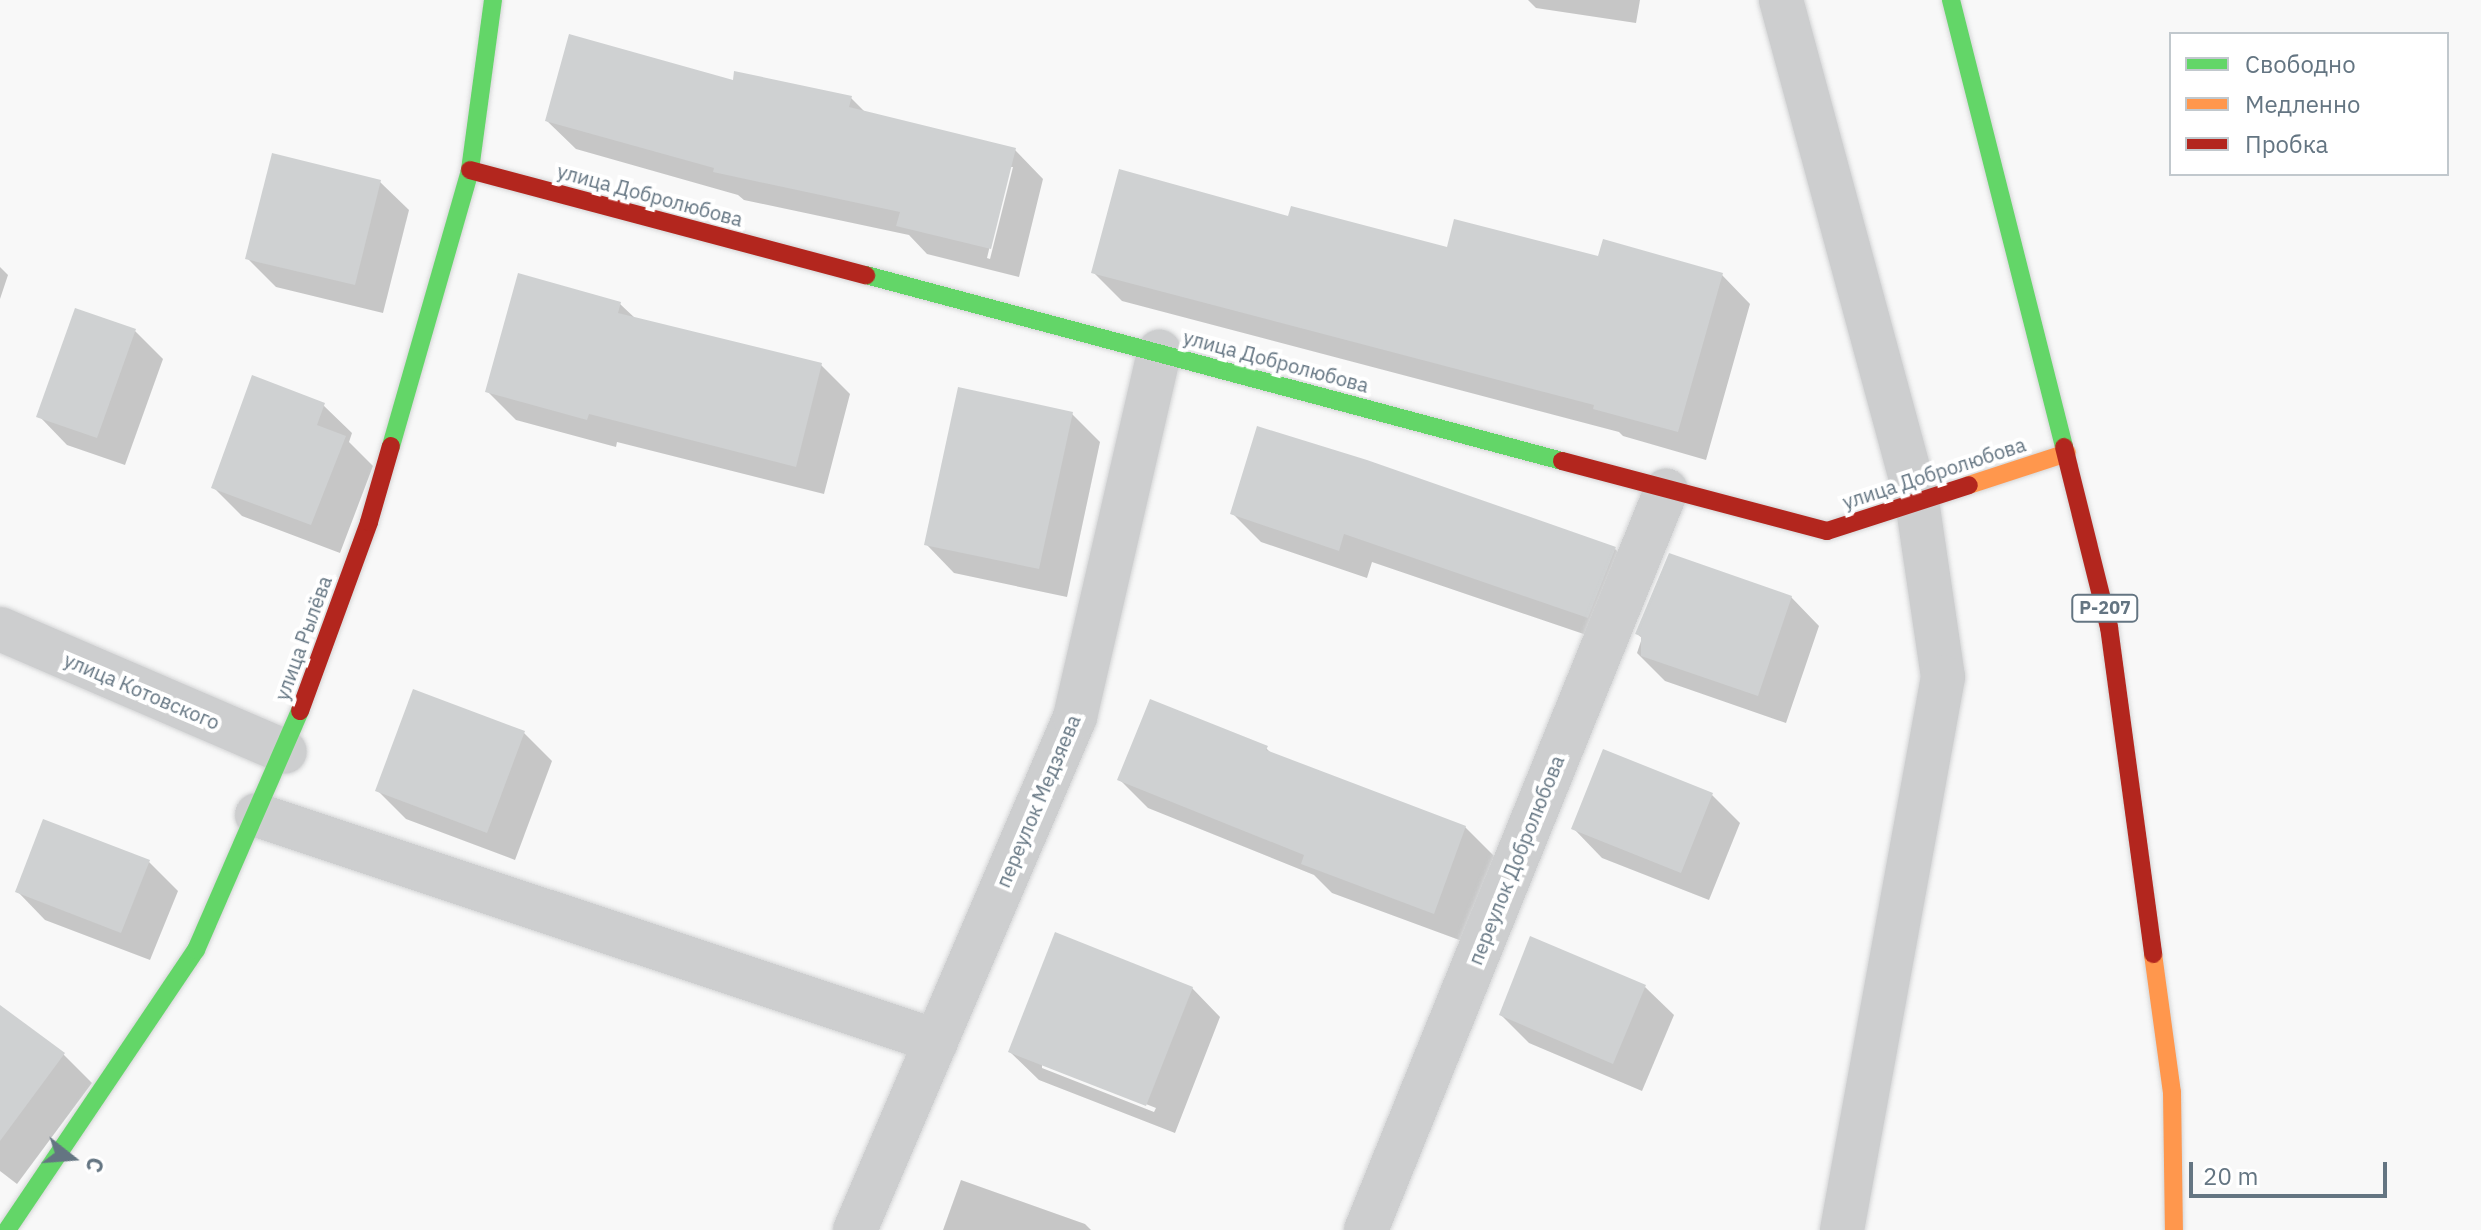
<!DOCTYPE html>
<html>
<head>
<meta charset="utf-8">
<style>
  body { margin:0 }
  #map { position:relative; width:2481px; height:1230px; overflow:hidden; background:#f8f8f8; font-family:"IBM Plex Sans",sans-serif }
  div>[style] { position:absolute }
  .shadow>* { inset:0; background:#0003 }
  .building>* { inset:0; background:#cfd1d2 }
  .roads { filter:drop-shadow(0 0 2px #d4d5d6) drop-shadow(0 0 2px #d4d5d6) }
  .street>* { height:44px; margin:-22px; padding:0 22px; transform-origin:22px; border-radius:22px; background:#cdcecf }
  .fast>* { height:18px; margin:-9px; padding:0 9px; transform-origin:9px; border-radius:9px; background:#63d668 }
  .slow>* { height:18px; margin:-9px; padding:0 9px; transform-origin:9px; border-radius:9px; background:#ff974d }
  .jam>* { height:18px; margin:-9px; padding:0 9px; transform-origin:9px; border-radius:9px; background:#b3261e }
  span { translate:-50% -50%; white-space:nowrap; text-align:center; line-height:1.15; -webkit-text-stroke:8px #fff; paint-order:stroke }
  .shield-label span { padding:2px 6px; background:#fff; border:2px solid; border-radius:6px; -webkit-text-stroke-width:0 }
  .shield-label { font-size:18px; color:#647582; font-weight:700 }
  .street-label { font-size:20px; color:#647582 }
  .legend { position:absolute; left:2169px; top:32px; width:280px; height:144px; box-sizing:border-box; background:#fff; border:2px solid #c1c8cd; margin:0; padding:10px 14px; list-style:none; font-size:24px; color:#647582 }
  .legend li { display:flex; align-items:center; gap:16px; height:40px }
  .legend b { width:40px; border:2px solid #c1c8cd }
  .north { position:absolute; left:32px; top:1118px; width:80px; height:80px; -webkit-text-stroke:6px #fff; paint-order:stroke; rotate:107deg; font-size:22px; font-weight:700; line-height:32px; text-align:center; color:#647582 }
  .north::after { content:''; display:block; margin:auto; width:28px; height:36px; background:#647582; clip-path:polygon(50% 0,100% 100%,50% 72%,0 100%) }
  .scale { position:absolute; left:2189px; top:1162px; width:198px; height:36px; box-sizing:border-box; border:4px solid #647582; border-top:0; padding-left:10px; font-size:24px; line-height:28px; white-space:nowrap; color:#647582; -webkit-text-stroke:6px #fff; paint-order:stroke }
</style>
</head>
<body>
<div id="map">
  <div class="shadow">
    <div style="clip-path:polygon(1528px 0,1640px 0,1636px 23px,1536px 8px)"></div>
    <div style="clip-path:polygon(evenodd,734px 83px,851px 98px,867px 114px,1015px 150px,1043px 179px,1019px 277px,927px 254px,909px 235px,744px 200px,738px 195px,576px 149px,547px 121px,734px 83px,1009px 167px,1013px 167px,990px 259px,987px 258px,1009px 167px)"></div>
    <div style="clip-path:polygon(380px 182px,409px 210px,383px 313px,276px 287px,247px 258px)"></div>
    <div style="clip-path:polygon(1289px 218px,1448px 249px,1600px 258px,1722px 275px,1750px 304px,1706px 460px,1623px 436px,1619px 432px,1122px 301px,1093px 272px)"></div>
    <div style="clip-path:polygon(0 267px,8px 275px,0 299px)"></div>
    <div style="clip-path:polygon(620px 304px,636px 319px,821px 365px,850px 394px,824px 494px,617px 442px,616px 447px,516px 420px,487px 391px)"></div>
    <div style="clip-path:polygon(135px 331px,163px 359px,125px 465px,67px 445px,39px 416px)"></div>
    <div style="clip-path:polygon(323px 405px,352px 433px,349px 442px,373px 466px,340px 553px,242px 516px,213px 487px)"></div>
    <div style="clip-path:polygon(1072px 414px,1100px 442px,1067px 597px,954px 573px,926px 544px)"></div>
    <div style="clip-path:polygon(1232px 513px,1615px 549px,1644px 577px,1616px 645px,1372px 562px,1367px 578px,1261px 542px)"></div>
    <div style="clip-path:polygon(1791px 597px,1819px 626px,1786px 723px,1665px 681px,1637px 653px,1642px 638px,1637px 634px)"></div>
    <div style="clip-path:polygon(524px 733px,552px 761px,515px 860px,406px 819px,377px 790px)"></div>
    <div style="clip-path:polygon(1266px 748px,1274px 756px,1465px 827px,1494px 856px,1462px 941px,1332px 893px,1314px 875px,1148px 808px,1120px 780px)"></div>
    <div style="clip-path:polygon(1712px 795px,1740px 823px,1709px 900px,1602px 858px,1574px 829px)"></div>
    <div style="clip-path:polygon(149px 862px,178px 891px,150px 960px,45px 920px,17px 891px)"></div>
    <div style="clip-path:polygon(1645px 987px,1674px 1015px,1642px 1091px,1529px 1043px,1501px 1015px)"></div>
    <div style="clip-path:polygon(evenodd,1192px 988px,1220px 1017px,1175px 1133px,1039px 1080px,1010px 1052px,1192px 988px,1042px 1063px,1156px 1108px,1154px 1112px,1042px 1068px,1042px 1063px)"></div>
    <div style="clip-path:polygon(0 1007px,63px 1054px,92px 1083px,17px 1184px,0 1171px)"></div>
    <div style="clip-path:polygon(961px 1180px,1085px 1224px,1091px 1230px,943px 1230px)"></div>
  </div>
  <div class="building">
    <div style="clip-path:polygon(569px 34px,733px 80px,734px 71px,852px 96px,849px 107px,1016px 148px,991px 249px,896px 226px,900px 212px,713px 172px,714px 168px,545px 121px)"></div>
    <div style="clip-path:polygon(272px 153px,381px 180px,355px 285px,245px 259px)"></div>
    <div style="clip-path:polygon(1119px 169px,1288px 216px,1291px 206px,1447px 247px,1454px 219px,1598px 256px,1603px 239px,1723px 273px,1678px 432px,1593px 409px,1594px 405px,1091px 273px)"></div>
    <div style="clip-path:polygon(518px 273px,621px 302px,618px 313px,822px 363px,796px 467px,589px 414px,587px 420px,485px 392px)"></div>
    <div style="clip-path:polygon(75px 308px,136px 329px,97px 438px,36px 417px)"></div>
    <div style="clip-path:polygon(252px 375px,325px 403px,317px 425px,346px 436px,311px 525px,211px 488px)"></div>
    <div style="clip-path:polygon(958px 387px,1073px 412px,1039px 569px,924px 545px)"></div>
    <div style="clip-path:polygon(1257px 426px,1367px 460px,1616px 547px,1588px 618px,1344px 534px,1339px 551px,1230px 514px)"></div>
    <div style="clip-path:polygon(1669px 553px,1792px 596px,1758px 696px,1641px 656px,1641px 636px,1635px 634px)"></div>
    <div style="clip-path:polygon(413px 689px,525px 731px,487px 833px,375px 791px)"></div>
    <div style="clip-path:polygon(1150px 699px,1268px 746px,1266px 750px,1466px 826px,1434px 914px,1301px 864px,1304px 855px,1117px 780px)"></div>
    <div style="clip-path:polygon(1603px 749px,1713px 793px,1681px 873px,1571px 829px)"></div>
    <div style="clip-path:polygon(43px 819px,150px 860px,121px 933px,15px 892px)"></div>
    <div style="clip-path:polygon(1055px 932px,1193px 987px,1146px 1106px,1008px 1052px)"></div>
    <div style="clip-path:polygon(1530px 936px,1646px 985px,1613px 1064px,1499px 1015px)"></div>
    <div style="clip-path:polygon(0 1005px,65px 1053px,0 1141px)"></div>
  </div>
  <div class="roads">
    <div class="street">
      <div style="left:1781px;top:0;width:519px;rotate:74.81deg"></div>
      <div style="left:1917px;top:501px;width:178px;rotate:81.6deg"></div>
      <div style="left:1943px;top:677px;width:562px;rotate:100.35deg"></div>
      <div style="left:0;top:629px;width:310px;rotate:23.3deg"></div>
      <div style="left:257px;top:815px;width:716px;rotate:18.41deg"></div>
      <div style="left:855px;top:1230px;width:558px;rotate:-66.79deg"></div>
      <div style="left:1075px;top:717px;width:375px;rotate:-77deg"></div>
      <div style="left:1366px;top:1230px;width:798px;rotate:-67.91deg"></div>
    </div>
    <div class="fast">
      <div style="left:1951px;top:0;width:461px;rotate:75.8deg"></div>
      <div style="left:866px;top:275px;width:720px;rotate:14.96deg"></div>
      <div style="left:391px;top:446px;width:287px;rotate:-74deg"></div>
      <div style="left:470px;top:170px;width:172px;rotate:-82.3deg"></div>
      <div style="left:7px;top:1230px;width:338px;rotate:-56deg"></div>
      <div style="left:196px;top:950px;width:261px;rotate:-66.5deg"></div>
    </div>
    <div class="slow">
      <div style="left:1969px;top:485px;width:103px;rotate:-18.1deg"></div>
      <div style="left:2153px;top:954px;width:139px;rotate:82.2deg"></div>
      <div style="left:2172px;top:1092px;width:138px;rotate:89.2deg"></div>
    </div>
    <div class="jam">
      <div style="left:470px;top:170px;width:410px;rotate:14.9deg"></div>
      <div style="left:2064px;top:447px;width:186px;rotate:76deg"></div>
      <div style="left:2109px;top:627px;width:330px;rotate:82.3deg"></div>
      <div style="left:1562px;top:461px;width:274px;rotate:14.8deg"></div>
      <div style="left:1827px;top:531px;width:149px;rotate:-17.9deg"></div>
      <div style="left:300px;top:711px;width:201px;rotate:-69.9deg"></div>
      <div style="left:369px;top:522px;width:79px;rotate:-73.9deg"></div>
    </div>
  </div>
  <div class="shield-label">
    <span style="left:2105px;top:608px">Р-207</span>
  </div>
  <div class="street-label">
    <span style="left:650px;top:195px;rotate:15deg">улица Добролюбова</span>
    <span style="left:1276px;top:361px;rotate:15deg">улица Добролюбова</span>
    <span style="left:1934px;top:473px;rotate:-18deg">улица Добролюбова</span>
    <span style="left:303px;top:638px;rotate:-70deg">улица Рылёва</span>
    <span style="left:142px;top:691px;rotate:23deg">улица Котовского</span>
    <span style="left:1038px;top:801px;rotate:-67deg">переулок Медзяева</span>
    <span style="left:1516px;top:860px;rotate:-68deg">переулок Добролюбова</span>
  </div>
  <ul class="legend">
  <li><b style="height:10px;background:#63d668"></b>Свободно</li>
  <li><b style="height:10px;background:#ff974d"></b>Медленно</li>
  <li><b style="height:10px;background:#b3261e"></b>Пробка</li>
  </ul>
  <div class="north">С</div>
  <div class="scale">20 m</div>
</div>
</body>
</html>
